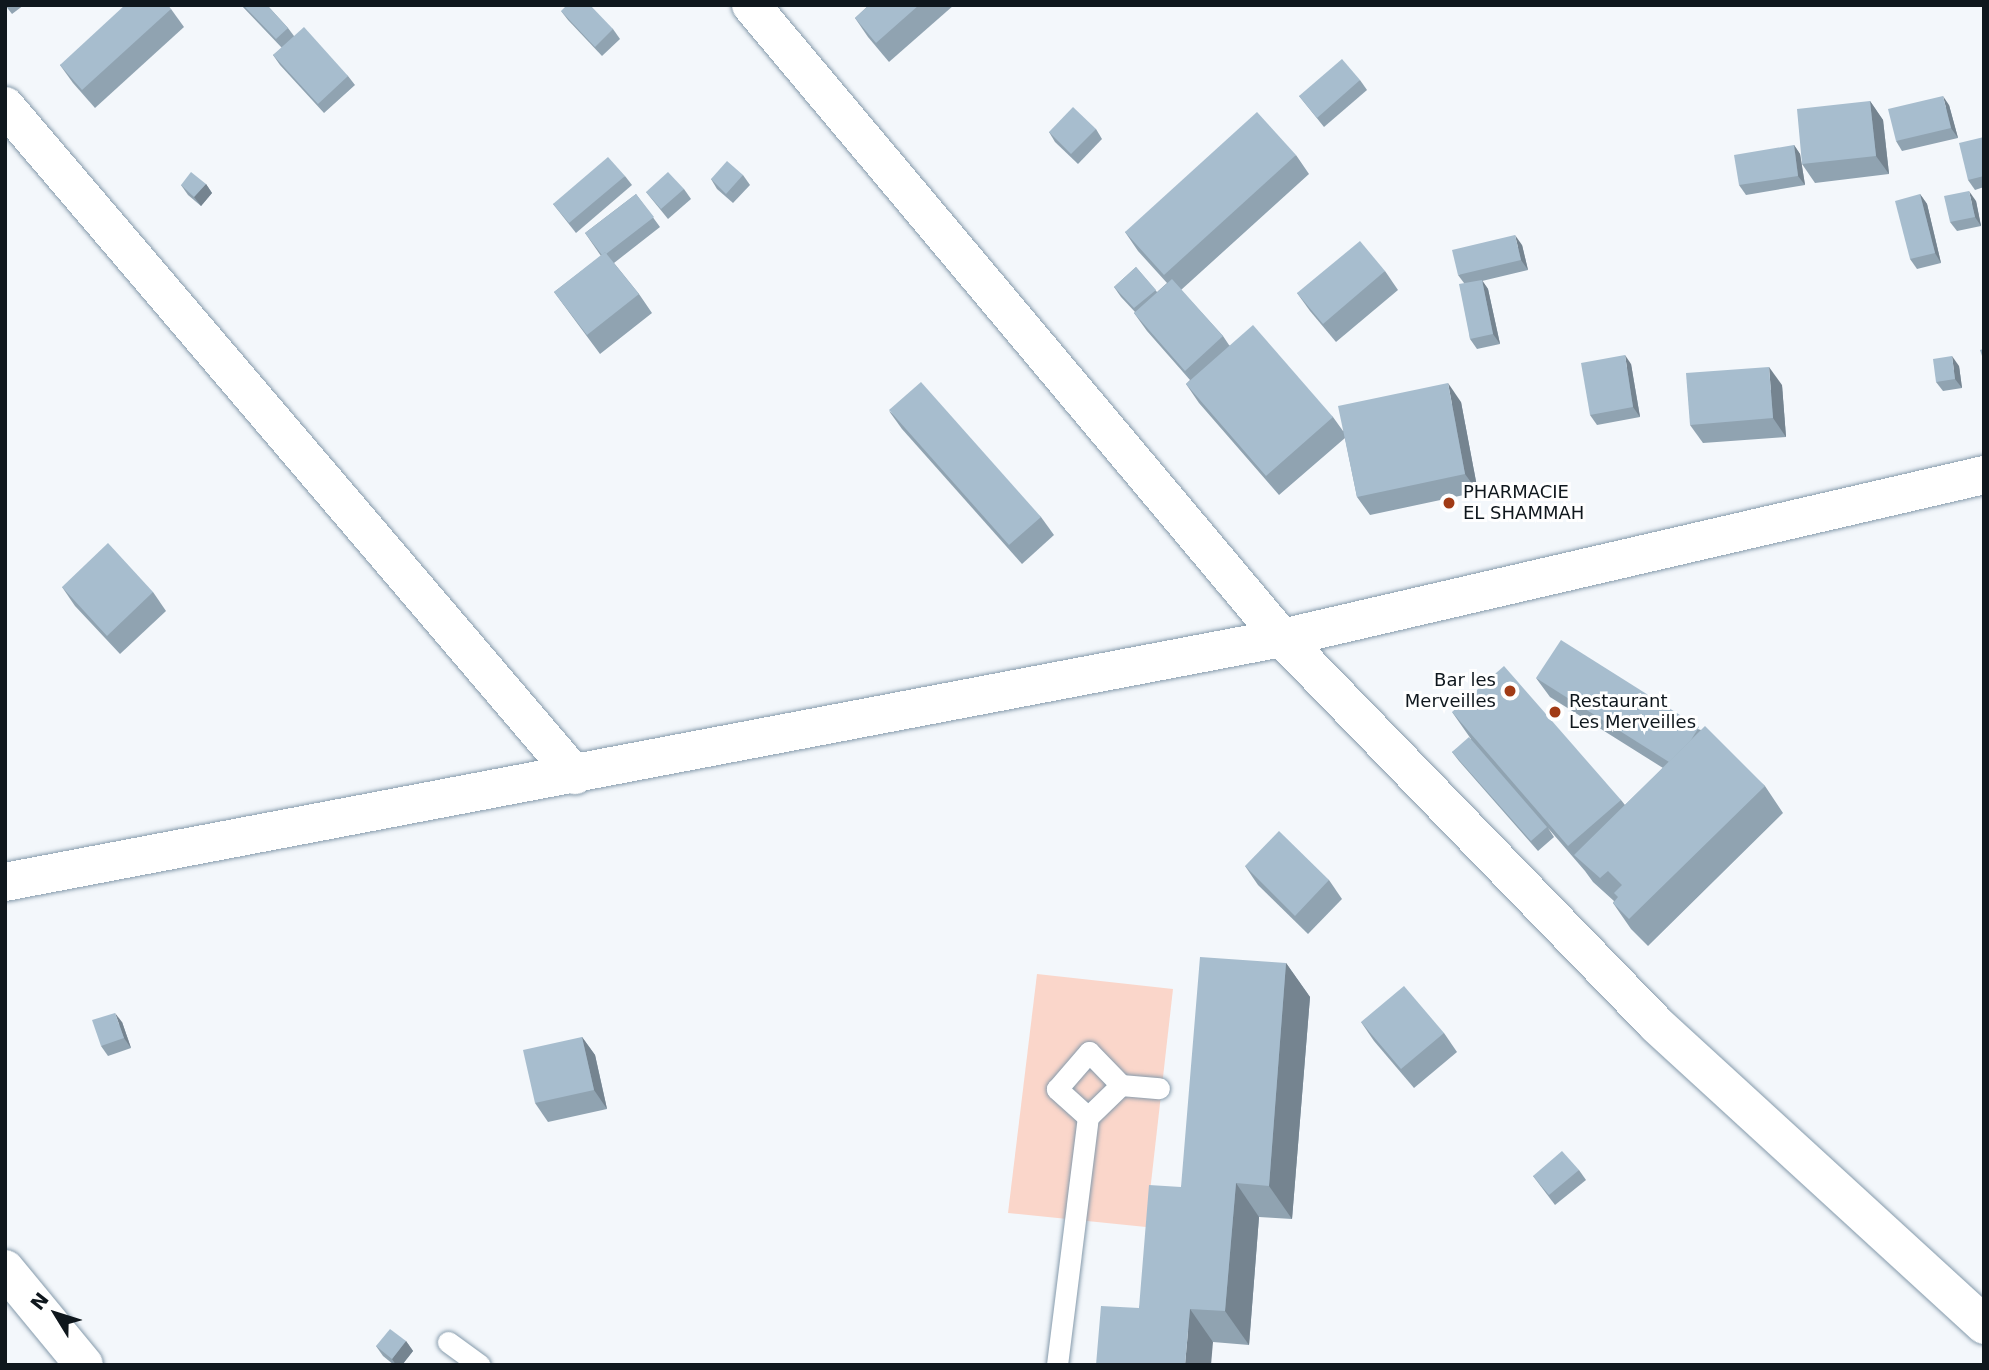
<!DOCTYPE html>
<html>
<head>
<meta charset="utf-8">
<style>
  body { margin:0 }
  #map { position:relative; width:1989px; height:1370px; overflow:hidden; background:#f3f7fb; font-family:"DejaVu Sans",sans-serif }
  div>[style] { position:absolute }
  .green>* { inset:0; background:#fad6ca }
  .roads { filter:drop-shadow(0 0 2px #859aab) drop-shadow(0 0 2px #859aab) }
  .service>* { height:21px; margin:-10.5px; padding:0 10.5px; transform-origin:10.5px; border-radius:10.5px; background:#fff }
  .minor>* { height:38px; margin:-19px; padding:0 19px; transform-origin:19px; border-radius:19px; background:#fff }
  .tertiary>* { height:38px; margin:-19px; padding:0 19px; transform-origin:19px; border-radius:19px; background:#fff }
  .wall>* { inset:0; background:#90a3b1 }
  .shaded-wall>* { inset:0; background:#758490 }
  .building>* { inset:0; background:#a7bdce }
  .dots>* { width:19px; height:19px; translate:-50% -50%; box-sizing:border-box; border:4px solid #fff; border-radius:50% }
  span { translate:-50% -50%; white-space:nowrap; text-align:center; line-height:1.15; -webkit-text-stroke:6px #fff; paint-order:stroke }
  .poi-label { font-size:18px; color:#0f171d }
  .left { translate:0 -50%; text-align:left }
  .right { translate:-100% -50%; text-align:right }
  .frame { position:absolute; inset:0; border:7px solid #0f171d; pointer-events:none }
  .north { position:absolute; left:21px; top:1279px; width:70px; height:70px; -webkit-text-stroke:5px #fff; paint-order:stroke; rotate:308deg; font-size:19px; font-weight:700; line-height:28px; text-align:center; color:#0f171d }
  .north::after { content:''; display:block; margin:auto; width:24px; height:32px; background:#0f171d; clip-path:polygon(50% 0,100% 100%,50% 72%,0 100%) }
</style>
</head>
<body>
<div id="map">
  <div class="green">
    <div style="clip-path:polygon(1037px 974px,1173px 989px,1146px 1227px,1008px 1213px)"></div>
  </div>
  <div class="roads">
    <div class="service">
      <div style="left:1089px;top:1052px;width:46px;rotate:45.9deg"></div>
      <div style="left:1121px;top:1085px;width:46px;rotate:135.9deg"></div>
      <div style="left:1088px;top:1117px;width:42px;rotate:-137.9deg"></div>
      <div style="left:1057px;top:1089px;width:49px;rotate:-49.1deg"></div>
      <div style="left:1121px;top:1085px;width:38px;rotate:5deg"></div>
      <div style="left:448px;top:1342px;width:39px;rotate:36deg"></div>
      <div style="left:1057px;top:1365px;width:250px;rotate:-82.9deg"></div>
    </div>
    <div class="minor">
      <div style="left:751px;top:5px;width:826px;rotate:50.01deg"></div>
      <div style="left:1282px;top:638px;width:539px;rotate:45.9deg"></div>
      <div style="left:1657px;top:1025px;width:444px;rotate:42.5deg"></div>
      <div style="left:5px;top:106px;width:879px;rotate:49.57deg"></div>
      <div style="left:5px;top:1269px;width:124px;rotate:50.5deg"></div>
    </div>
    <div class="tertiary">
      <div style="left:5px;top:882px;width:1300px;rotate:-10.82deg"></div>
      <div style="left:1282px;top:638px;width:721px;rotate:-13.07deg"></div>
    </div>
  </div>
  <div class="wall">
    <div style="clip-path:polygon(5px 5px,24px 5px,12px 14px)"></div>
    <div style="clip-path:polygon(241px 5px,267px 5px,288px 28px,294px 36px,348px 76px,355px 85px,324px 113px,280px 65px,273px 55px,282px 48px)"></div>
    <div style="clip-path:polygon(869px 5px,954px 5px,889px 62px,868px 37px,855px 18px)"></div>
    <div style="clip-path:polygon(171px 9px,184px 27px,95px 108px,73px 83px,60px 65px)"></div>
    <div style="clip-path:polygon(561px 11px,613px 29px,620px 39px,602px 56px,568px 20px)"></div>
    <div style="clip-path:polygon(1360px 80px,1367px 90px,1324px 127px,1299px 96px)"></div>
    <div style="clip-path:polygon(1870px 101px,1883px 120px,1889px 174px,1815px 183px,1802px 164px)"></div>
    <div style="clip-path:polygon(1949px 105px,1958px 138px,1902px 151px,1896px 141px)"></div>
    <div style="clip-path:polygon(1096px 129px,1102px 139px,1078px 164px,1055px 142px,1049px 132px)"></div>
    <div style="clip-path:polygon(1984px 137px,1984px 187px,1975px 190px,1968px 180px)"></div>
    <div style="clip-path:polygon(1794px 145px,1800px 154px,1805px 185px,1746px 195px,1739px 185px)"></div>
    <div style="clip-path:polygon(1296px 155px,1309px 174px,1181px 290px,1223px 336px,1229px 345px,1333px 417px,1343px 431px,1461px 402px,1478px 492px,1370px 515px,1357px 497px,1345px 438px,1279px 495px,1199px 403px,1186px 384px,1190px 380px,1147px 331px,1134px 313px,1135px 312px,1121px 297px,1114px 287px,1136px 267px,1157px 292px,1167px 283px,1138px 251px,1125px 232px)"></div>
    <div style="clip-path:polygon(743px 175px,750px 185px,733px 203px,717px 189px,711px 179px)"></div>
    <div style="clip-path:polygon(625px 176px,632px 185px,576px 233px,553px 204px)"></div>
    <div style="clip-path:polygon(206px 184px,212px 193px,201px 206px,188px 195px,181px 185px)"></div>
    <div style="clip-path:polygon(684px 189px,691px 199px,668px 219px,646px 192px)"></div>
    <div style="clip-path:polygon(636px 194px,660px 227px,614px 263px,639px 294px,652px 313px,600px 354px,554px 292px,601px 256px,585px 233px)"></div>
    <div style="clip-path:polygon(1920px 194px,1927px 204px,1941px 263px,1917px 269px,1910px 259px)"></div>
    <div style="clip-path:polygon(1976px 201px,1981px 226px,1957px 231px,1950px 222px)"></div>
    <div style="clip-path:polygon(1522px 245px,1528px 270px,1482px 281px,1488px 289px,1500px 344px,1477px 349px,1470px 339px,1464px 283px,1458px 275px)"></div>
    <div style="clip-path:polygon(1385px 271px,1398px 290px,1336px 342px,1310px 311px,1297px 293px)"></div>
    <div style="clip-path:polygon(1631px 364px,1640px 417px,1597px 425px,1590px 415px)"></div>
    <div style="clip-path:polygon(1959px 366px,1962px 388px,1943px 391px,1936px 382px)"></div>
    <div style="clip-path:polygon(1782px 385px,1786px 437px,1703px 443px,1690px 425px)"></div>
    <div style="clip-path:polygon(889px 411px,1041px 517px,1054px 535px,1022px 564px,902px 429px)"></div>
    <div style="clip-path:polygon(62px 587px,153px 592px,166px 611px,120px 654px,75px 606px)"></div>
    <div style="clip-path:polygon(1536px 678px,1701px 730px,1765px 786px,1783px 813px,1648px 946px,1631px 929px,1613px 903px,1614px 901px,1593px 882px,1585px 871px,1548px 828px,1554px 837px,1538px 851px,1459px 761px,1452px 752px,1471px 739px,1452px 712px,1621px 800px,1625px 805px,1663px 768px,1550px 697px)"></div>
    <div style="clip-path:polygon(1245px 866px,1329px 880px,1342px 899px,1308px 934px,1258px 885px)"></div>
    <div style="clip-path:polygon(1286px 963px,1310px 997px,1292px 1219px,1259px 1217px,1249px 1345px,1213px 1342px,1139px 1308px,1181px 1187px)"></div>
    <div style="clip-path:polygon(122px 1022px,131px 1048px,108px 1056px,101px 1046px)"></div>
    <div style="clip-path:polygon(1361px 1022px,1444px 1033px,1457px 1052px,1414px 1088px,1374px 1041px)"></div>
    <div style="clip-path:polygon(582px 1037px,595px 1055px,607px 1109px,548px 1122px,535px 1103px)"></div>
    <div style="clip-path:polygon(1579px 1170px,1586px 1180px,1555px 1205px,1533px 1176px)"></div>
    <div style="clip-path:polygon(406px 1341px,413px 1351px,402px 1365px,394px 1365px,383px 1356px,376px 1346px)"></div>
  </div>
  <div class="shaded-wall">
    <div style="clip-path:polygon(1943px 96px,1949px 105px,1958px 138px,1951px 128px)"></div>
    <div style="clip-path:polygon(1870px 101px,1883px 120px,1889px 174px,1876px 156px)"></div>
    <div style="clip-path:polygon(1794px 145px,1800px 154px,1805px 185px,1798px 176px)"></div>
    <div style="clip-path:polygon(206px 184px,212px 193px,201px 206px,194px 197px)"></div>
    <div style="clip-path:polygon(1969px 191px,1976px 201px,1981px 226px,1975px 217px)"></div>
    <div style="clip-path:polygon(1920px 194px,1927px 204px,1941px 263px,1935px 253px)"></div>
    <div style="clip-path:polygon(1515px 235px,1522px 245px,1528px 270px,1521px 260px)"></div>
    <div style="clip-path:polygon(1482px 280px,1488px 289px,1500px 344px,1493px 334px)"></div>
    <div style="clip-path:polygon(1625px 355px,1631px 364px,1640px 417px,1633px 407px)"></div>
    <div style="clip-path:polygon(1952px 356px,1959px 366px,1962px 388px,1955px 379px)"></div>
    <div style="clip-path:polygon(1769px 367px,1782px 385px,1786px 437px,1773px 418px)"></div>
    <div style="clip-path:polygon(1448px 383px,1461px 402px,1478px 492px,1465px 474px)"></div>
    <div style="clip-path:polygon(1286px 963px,1310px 997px,1292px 1219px,1269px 1186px)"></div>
    <div style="clip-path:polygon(115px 1013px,122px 1022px,131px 1048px,124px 1038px)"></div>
    <div style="clip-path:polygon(582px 1037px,595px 1055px,607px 1109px,594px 1090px)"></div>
    <div style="clip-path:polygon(1236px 1183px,1259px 1217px,1249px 1345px,1225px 1311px)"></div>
    <div style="clip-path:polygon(1190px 1309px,1213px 1342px,1211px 1365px,1185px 1365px)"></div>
    <div style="clip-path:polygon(406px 1341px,413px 1351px,402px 1365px,396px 1365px,392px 1359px)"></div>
  </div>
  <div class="building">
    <div style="clip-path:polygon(125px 5px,168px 5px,171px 9px,82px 90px,60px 65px)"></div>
    <div style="clip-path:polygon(243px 5px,267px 5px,288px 28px,276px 39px)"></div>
    <div style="clip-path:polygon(567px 5px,590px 5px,613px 29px,595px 47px,561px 11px)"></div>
    <div style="clip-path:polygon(869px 5px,919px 5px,876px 43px,855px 18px)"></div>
    <div style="clip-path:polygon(304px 27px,348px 76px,318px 104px,273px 55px)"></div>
    <div style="clip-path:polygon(1342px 59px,1360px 80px,1317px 118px,1299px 96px)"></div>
    <div style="clip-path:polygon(1943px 96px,1951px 128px,1896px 141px,1888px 109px)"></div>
    <div style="clip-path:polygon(1870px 101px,1876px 156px,1802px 164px,1797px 109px)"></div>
    <div style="clip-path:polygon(1073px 107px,1096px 129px,1071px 154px,1049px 132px)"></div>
    <div style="clip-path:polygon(1257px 112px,1296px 155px,1164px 275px,1125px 232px)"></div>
    <div style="clip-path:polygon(1984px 137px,1984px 176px,1968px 180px,1959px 143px)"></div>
    <div style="clip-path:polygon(1794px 145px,1798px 176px,1739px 185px,1734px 155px)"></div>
    <div style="clip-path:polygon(608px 157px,625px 176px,569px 223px,553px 204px)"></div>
    <div style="clip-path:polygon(727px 161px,743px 175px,726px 194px,711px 179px)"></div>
    <div style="clip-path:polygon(191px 172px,206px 184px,194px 197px,181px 185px)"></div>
    <div style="clip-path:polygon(668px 172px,684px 189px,661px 209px,646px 192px)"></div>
    <div style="clip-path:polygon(1969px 191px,1975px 217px,1950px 222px,1944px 196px)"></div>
    <div style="clip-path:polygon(636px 194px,654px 217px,606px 254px,605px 252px,602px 255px,585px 233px)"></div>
    <div style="clip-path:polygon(1920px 194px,1935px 253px,1910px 259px,1895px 201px)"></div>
    <div style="clip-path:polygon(1515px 235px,1521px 260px,1458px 275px,1452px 250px)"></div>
    <div style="clip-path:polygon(1360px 241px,1385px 271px,1323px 324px,1297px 293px)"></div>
    <div style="clip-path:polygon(605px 252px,639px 294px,587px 335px,554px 292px)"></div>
    <div style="clip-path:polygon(1136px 267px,1156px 290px,1134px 308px,1114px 287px)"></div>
    <div style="clip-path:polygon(1172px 279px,1223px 336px,1185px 371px,1134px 313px)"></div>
    <div style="clip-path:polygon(1482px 280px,1493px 334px,1470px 339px,1459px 284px)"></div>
    <div style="clip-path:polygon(1253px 325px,1333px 417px,1266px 476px,1186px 384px)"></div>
    <div style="clip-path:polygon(1984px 349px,1984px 362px,1980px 350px)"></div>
    <div style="clip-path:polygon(1625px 355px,1633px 407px,1590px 415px,1581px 363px)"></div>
    <div style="clip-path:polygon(1952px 356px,1955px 379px,1936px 382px,1933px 359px)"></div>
    <div style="clip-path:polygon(1769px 367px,1773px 418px,1690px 425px,1686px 373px)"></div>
    <div style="clip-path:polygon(921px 382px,1041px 517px,1009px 545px,889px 410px)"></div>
    <div style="clip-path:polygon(1448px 383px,1465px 474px,1357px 497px,1338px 406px)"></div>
    <div style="clip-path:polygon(108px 543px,153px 592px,107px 636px,62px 587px)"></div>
    <div style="clip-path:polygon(1561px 640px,1699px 727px,1691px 740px,1669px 762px,1536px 678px)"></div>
    <div style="clip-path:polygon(1504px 666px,1621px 800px,1568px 846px,1452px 712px)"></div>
    <div style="clip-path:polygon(1705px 726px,1765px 786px,1629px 919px,1613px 903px,1618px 897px,1614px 893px,1622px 885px,1608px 871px,1600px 878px,1574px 855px)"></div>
    <div style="clip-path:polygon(1469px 737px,1547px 827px,1531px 841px,1452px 752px)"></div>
    <div style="clip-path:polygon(1279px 831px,1329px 880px,1295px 916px,1245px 866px)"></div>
    <div style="clip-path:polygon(1200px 957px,1286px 963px,1269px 1186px,1236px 1183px,1225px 1311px,1190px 1309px,1185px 1365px,1096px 1365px,1101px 1306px,1139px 1308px,1149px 1185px,1181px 1187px)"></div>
    <div style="clip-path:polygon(1404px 986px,1444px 1033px,1401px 1069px,1361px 1022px)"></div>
    <div style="clip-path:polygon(115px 1013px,124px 1038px,101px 1046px,92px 1020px)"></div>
    <div style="clip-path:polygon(582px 1037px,594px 1090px,535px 1103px,523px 1050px)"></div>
    <div style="clip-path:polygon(1562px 1151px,1579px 1170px,1549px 1195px,1533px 1176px)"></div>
    <div style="clip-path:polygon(390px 1329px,406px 1341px,392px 1359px,376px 1346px)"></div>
  </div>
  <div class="dots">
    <div style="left:1449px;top:503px;background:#a13b16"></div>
    <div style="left:1510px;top:691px;background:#a13b16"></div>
    <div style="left:1555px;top:712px;background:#a13b16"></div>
  </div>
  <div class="poi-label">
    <span class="left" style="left:1463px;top:503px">PHARMACIE<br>EL SHAMMAH</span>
    <span class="right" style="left:1496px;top:691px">Bar les<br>Merveilles</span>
    <span class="left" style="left:1569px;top:712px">Restaurant<br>Les Merveilles</span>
  </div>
  <div class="frame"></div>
  <div class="north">N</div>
</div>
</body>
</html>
